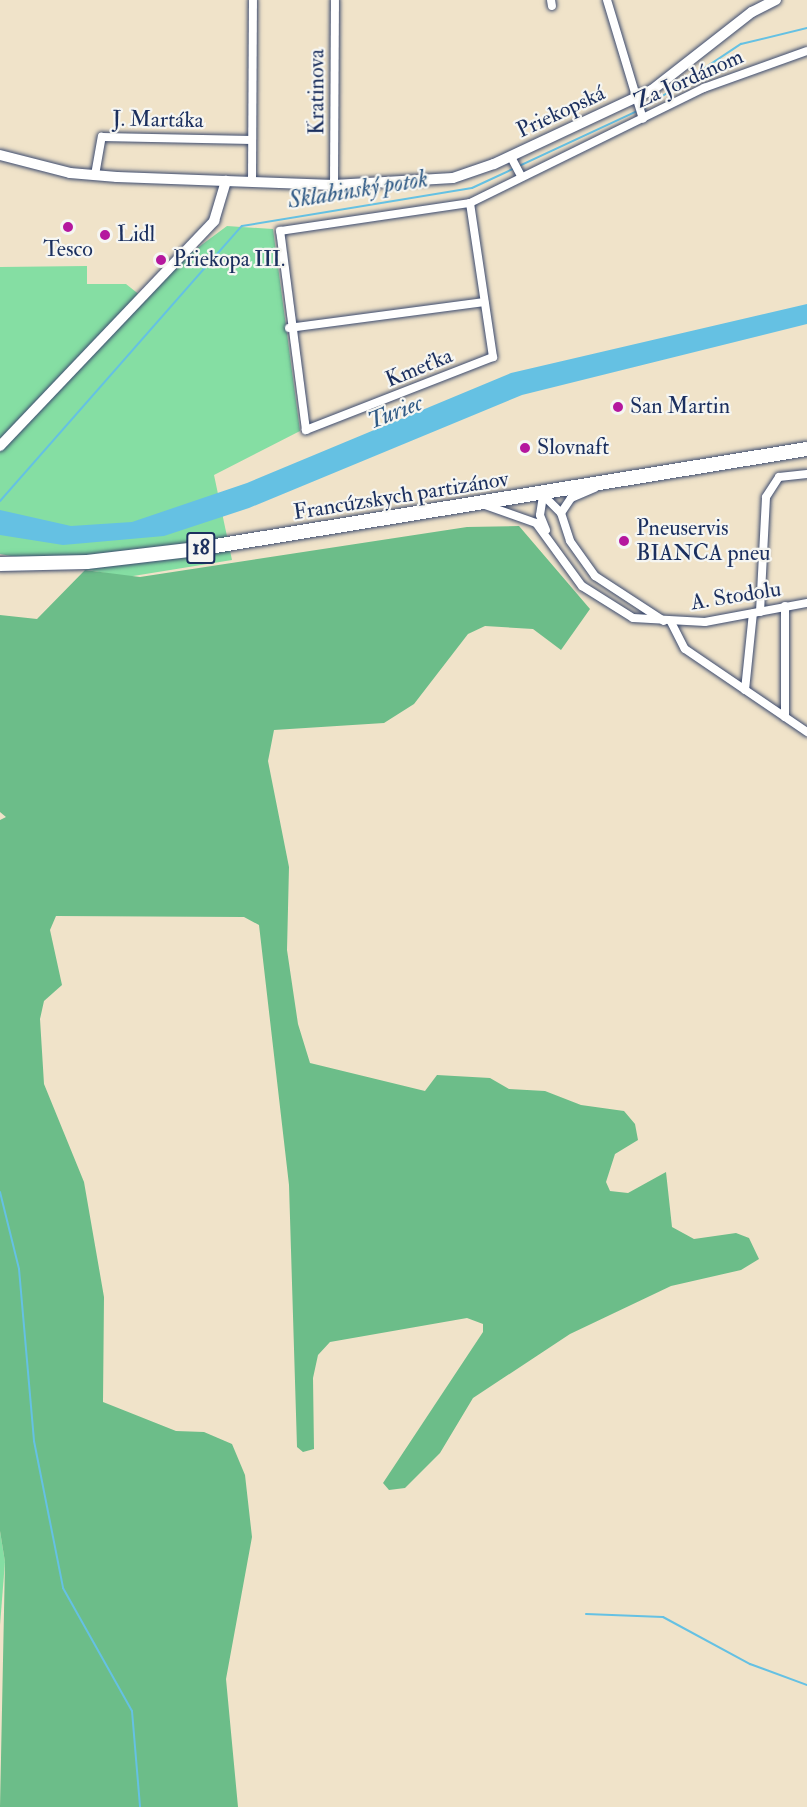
<!DOCTYPE html>
<html>
<head>
<meta charset="utf-8">
<style>
  body { margin:0 }
  #map { position:relative; width:807px; height:1807px; overflow:hidden; background:#f0e3c9; font-family:"IM FELL Double Pica",serif }
  div>[style] { position:absolute }
  .green>* { inset:0; background:#85dea3 }
  .forest>* { inset:0; background:#6cbd89 }
  .water>* { inset:0; background:#65c1e3 }
  .stream>* { height:2px; margin:-1px; padding:0 1px; transform-origin:1px; border-radius:1px; background:#65c1e3 }
  .roads { filter:drop-shadow(0 0 2px #3b4a6e) drop-shadow(0 0 2px #3b4a6e) }
  .minor>* { height:8px; margin:-4px; padding:0 4px; transform-origin:4px; border-radius:4px; background:#fff }
  .tertiary>* { height:10px; margin:-5px; padding:0 5px; transform-origin:5px; border-radius:5px; background:#fff }
  .primary>* { height:14px; margin:-7px; padding:0 7px; transform-origin:7px; border-radius:7px; background:#fff }
  .dots>* { width:16px; height:16px; translate:-50% -50%; box-sizing:border-box; border:3px solid #f6f6f2; border-radius:50% }
  span { translate:-50% -50%; white-space:nowrap; text-align:center; line-height:1.15; -webkit-text-stroke:4.5px #f6f6f2; paint-order:stroke }
  .shield-label span { padding:2px 4px; background:#f6f6f2; border:2px solid; border-radius:4px; -webkit-text-stroke-width:0 }
  .shield-label { font-size:21px; color:#1b2f5e; font-weight:700 }
  .street-label { font-size:22px; color:#1b2f5e }
  .poi-label { font-size:22px; color:#1b2f5e }
  .left { translate:0 -50%; text-align:left }
  .water-label { font-size:24px; color:#315b86; font-style:italic }
</style>
</head>
<body>
<div id="map">
  <div class="green">
    <div style="clip-path:polygon(227px 226px,273px 229px,300px 431px,214px 475px,232px 560px,127px 577px,0 554px,0 267px,87px 266px,87px 284px,126px 284px,146px 300px,188px 255px)"></div>
    <div style="clip-path:polygon(0 1531px,5px 1562px,0 1625px)"></div>
  </div>
  <div class="forest">
    <div style="clip-path:polygon(519px 526px,590px 609px,561px 650px,533px 629px,485px 626px,468px 634px,414px 704px,384px 723px,274px 730px,268px 761px,289px 867px,287px 950px,298px 1024px,310px 1063px,425px 1091px,437px 1075px,490px 1078px,509px 1089px,545px 1091px,581px 1105px,624px 1111px,635px 1124px,638px 1140px,615px 1154px,606px 1182px,610px 1191px,628px 1193px,666px 1172px,672px 1227px,694px 1239px,736px 1233px,749px 1238px,759px 1259px,741px 1270px,671px 1286px,570px 1334px,473px 1398px,440px 1453px,405px 1488px,389px 1490px,383px 1483px,483px 1332px,483px 1324px,467px 1318px,330px 1342px,318px 1355px,313px 1378px,314px 1449px,303px 1452px,297px 1447px,289px 1185px,259px 925px,244px 917px,56px 916px,50px 930px,62px 985px,44px 1001px,40px 1019px,44px 1084px,84px 1182px,104px 1297px,103px 1402px,176px 1431px,204px 1432px,232px 1444px,245px 1475px,252px 1537px,226px 1679px,238px 1807px,0 1807px,5px 1562px,0 1531px,0 820px,6px 817px,0 812px,0 615px,37px 619px,85px 570px,140px 577px,467px 527px)"></div>
  </div>
  <div class="water">
    <div style="clip-path:polygon(807px 304px,807px 324px,522px 395px,249px 508px,164px 536px,63px 545px,0 535px,0 510px,71px 526px,132px 522px,247px 483px,511px 373px)"></div>
  </div>
  <div class="stream">
    <div style="left:643px;top:109px;width:118px;rotate:-33.6deg"></div>
    <div style="left:741px;top:44px;width:68px;rotate:-13.6deg"></div>
    <div style="left:0;top:501px;width:366px;rotate:-48.7deg"></div>
    <div style="left:242px;top:226px;width:233px;rotate:-9.4deg"></div>
    <div style="left:472px;top:188px;width:182px;rotate:-25deg"></div>
    <div style="left:0;top:1192px;width:79px;rotate:76.1deg"></div>
    <div style="left:19px;top:1269px;width:173px;rotate:85deg"></div>
    <div style="left:34px;top:1441px;width:150px;rotate:78.8deg"></div>
    <div style="left:63px;top:1588px;width:141px;rotate:60.7deg"></div>
    <div style="left:132px;top:1711px;width:96px;rotate:85.2deg"></div>
    <div style="left:586px;top:1614px;width:77px;rotate:2.2deg"></div>
    <div style="left:663px;top:1617px;width:99px;rotate:28.4deg"></div>
    <div style="left:750px;top:1664px;width:61px;rotate:20.2deg"></div>
  </div>
  <div class="roads">
    <div class="minor">
      <div style="left:551px;top:0;width:6px;rotate:81deg"></div>
      <div style="left:607px;top:0;width:124px;rotate:73.2deg"></div>
      <div style="left:511px;top:157px;width:21px;rotate:62deg"></div>
      <div style="left:95px;top:175px;width:39px;rotate:-80deg"></div>
      <div style="left:102px;top:137px;width:150px;rotate:1.1deg"></div>
      <div style="left:252px;top:182px;width:182px;rotate:-89.7deg"></div>
      <div style="left:334px;top:185px;width:185px;rotate:-89.7deg"></div>
      <div style="left:470px;top:203px;width:156px;rotate:81.5deg"></div>
      <div style="left:493px;top:357px;width:201px;rotate:158.7deg"></div>
      <div style="left:306px;top:430px;width:201px;rotate:-97.4deg"></div>
      <div style="left:280px;top:231px;width:192px;rotate:-8.4deg"></div>
      <div style="left:470px;top:203px;width:261px;rotate:-26.2deg"></div>
      <div style="left:704px;top:88px;width:109px;rotate:-19.8deg"></div>
      <div style="left:289px;top:328px;width:197px;rotate:-7.6deg"></div>
      <div style="left:485px;top:505px;width:54px;rotate:19.4deg"></div>
      <div style="left:536px;top:523px;width:78px;rotate:53.9deg"></div>
      <div style="left:582px;top:586px;width:60px;rotate:32.1deg"></div>
      <div style="left:633px;top:618px;width:72px;rotate:3.2deg"></div>
      <div style="left:705px;top:622px;width:104px;rotate:-10.6deg"></div>
      <div style="left:561px;top:513px;width:18px;rotate:-56deg"></div>
      <div style="left:571px;top:498px;width:26px;rotate:-23deg"></div>
      <div style="left:546px;top:530px;width:16px;rotate:-112deg"></div>
      <div style="left:540px;top:515px;width:20px;rotate:-81deg"></div>
      <div style="left:543px;top:495px;width:25px;rotate:45deg"></div>
      <div style="left:561px;top:513px;width:29px;rotate:72deg"></div>
      <div style="left:570px;top:541px;width:43px;rotate:54.5deg"></div>
      <div style="left:595px;top:576px;width:82px;rotate:33.1deg"></div>
      <div style="left:785px;top:606px;width:111px;rotate:90deg"></div>
      <div style="left:760px;top:612px;width:115px;rotate:-87deg"></div>
      <div style="left:766px;top:497px;width:24px;rotate:-57deg"></div>
      <div style="left:779px;top:477px;width:28px;rotate:-6deg"></div>
      <div style="left:671px;top:622px;width:30px;rotate:63deg"></div>
      <div style="left:685px;top:649px;width:148px;rotate:34.2deg"></div>
      <div style="left:745px;top:690px;width:77px;rotate:-84.1deg"></div>
    </div>
    <div class="tertiary">
      <div style="left:0;top:155px;width:72px;rotate:14.4deg"></div>
      <div style="left:70px;top:173px;width:47px;rotate:4.9deg"></div>
      <div style="left:117px;top:177px;width:217px;rotate:2.1deg"></div>
      <div style="left:334px;top:185px;width:119px;rotate:-3.4deg"></div>
      <div style="left:453px;top:178px;width:43px;rotate:-18.9deg"></div>
      <div style="left:494px;top:164px;width:174px;rotate:-25.1deg"></div>
      <div style="left:652px;top:90px;width:127px;rotate:-38deg"></div>
      <div style="left:752px;top:12px;width:27px;rotate:-27deg"></div>
      <div style="left:0;top:446px;width:311px;rotate:-46.4deg"></div>
      <div style="left:214px;top:221px;width:42px;rotate:-73.3deg"></div>
    </div>
    <div class="primary">
      <div style="left:0;top:564px;width:87px;rotate:-1.3deg"></div>
      <div style="left:87px;top:562px;width:111px;rotate:-6.7deg"></div>
      <div style="left:197px;top:549px;width:618px;rotate:-9.31deg"></div>
    </div>
  </div>
  <div class="dots">
    <div style="left:68px;top:227px;background:#b5179e"></div>
    <div style="left:105px;top:235px;background:#b5179e"></div>
    <div style="left:161px;top:260px;background:#b5179e"></div>
    <div style="left:618px;top:407px;background:#b5179e"></div>
    <div style="left:525px;top:448px;background:#b5179e"></div>
    <div style="left:624px;top:541px;background:#b5179e"></div>
  </div>
  <div class="shield-label">
    <span style="left:201px;top:548px">18</span>
  </div>
  <div class="street-label">
    <span style="left:689px;top:79px;rotate:-24deg">Za Jordánom</span>
    <span style="left:317px;top:92px;rotate:-90deg">Kratinova</span>
    <span style="left:561px;top:112px;rotate:-25deg">Priekopská</span>
    <span style="left:158px;top:120px;rotate:1deg">J. Martáka</span>
    <span style="left:419px;top:368px;rotate:-22deg">Kmeťka</span>
    <span style="left:401px;top:496px;rotate:-9deg">Francúzskych partizánov</span>
    <span style="left:736px;top:596px;rotate:-9deg">A. Stodolu</span>
  </div>
  <div class="poi-label">
    <span class="left" style="left:117px;top:235px">Lidl</span>
    <span style="left:68px;top:250px">Tesco</span>
    <span class="left" style="left:173px;top:260px">Priekopa III.</span>
    <span class="left" style="left:630px;top:407px">San Martin</span>
    <span class="left" style="left:537px;top:448px">Slovnaft</span>
    <span class="left" style="left:636px;top:541px">Pneuservis<br>BIANCA pneu</span>
  </div>
  <div class="water-label">
    <span style="left:358px;top:190px;rotate:-9deg">Sklabinský potok</span>
    <span style="left:395px;top:412px;rotate:-21deg">Turiec</span>
  </div>
</div>
</body>
</html>
